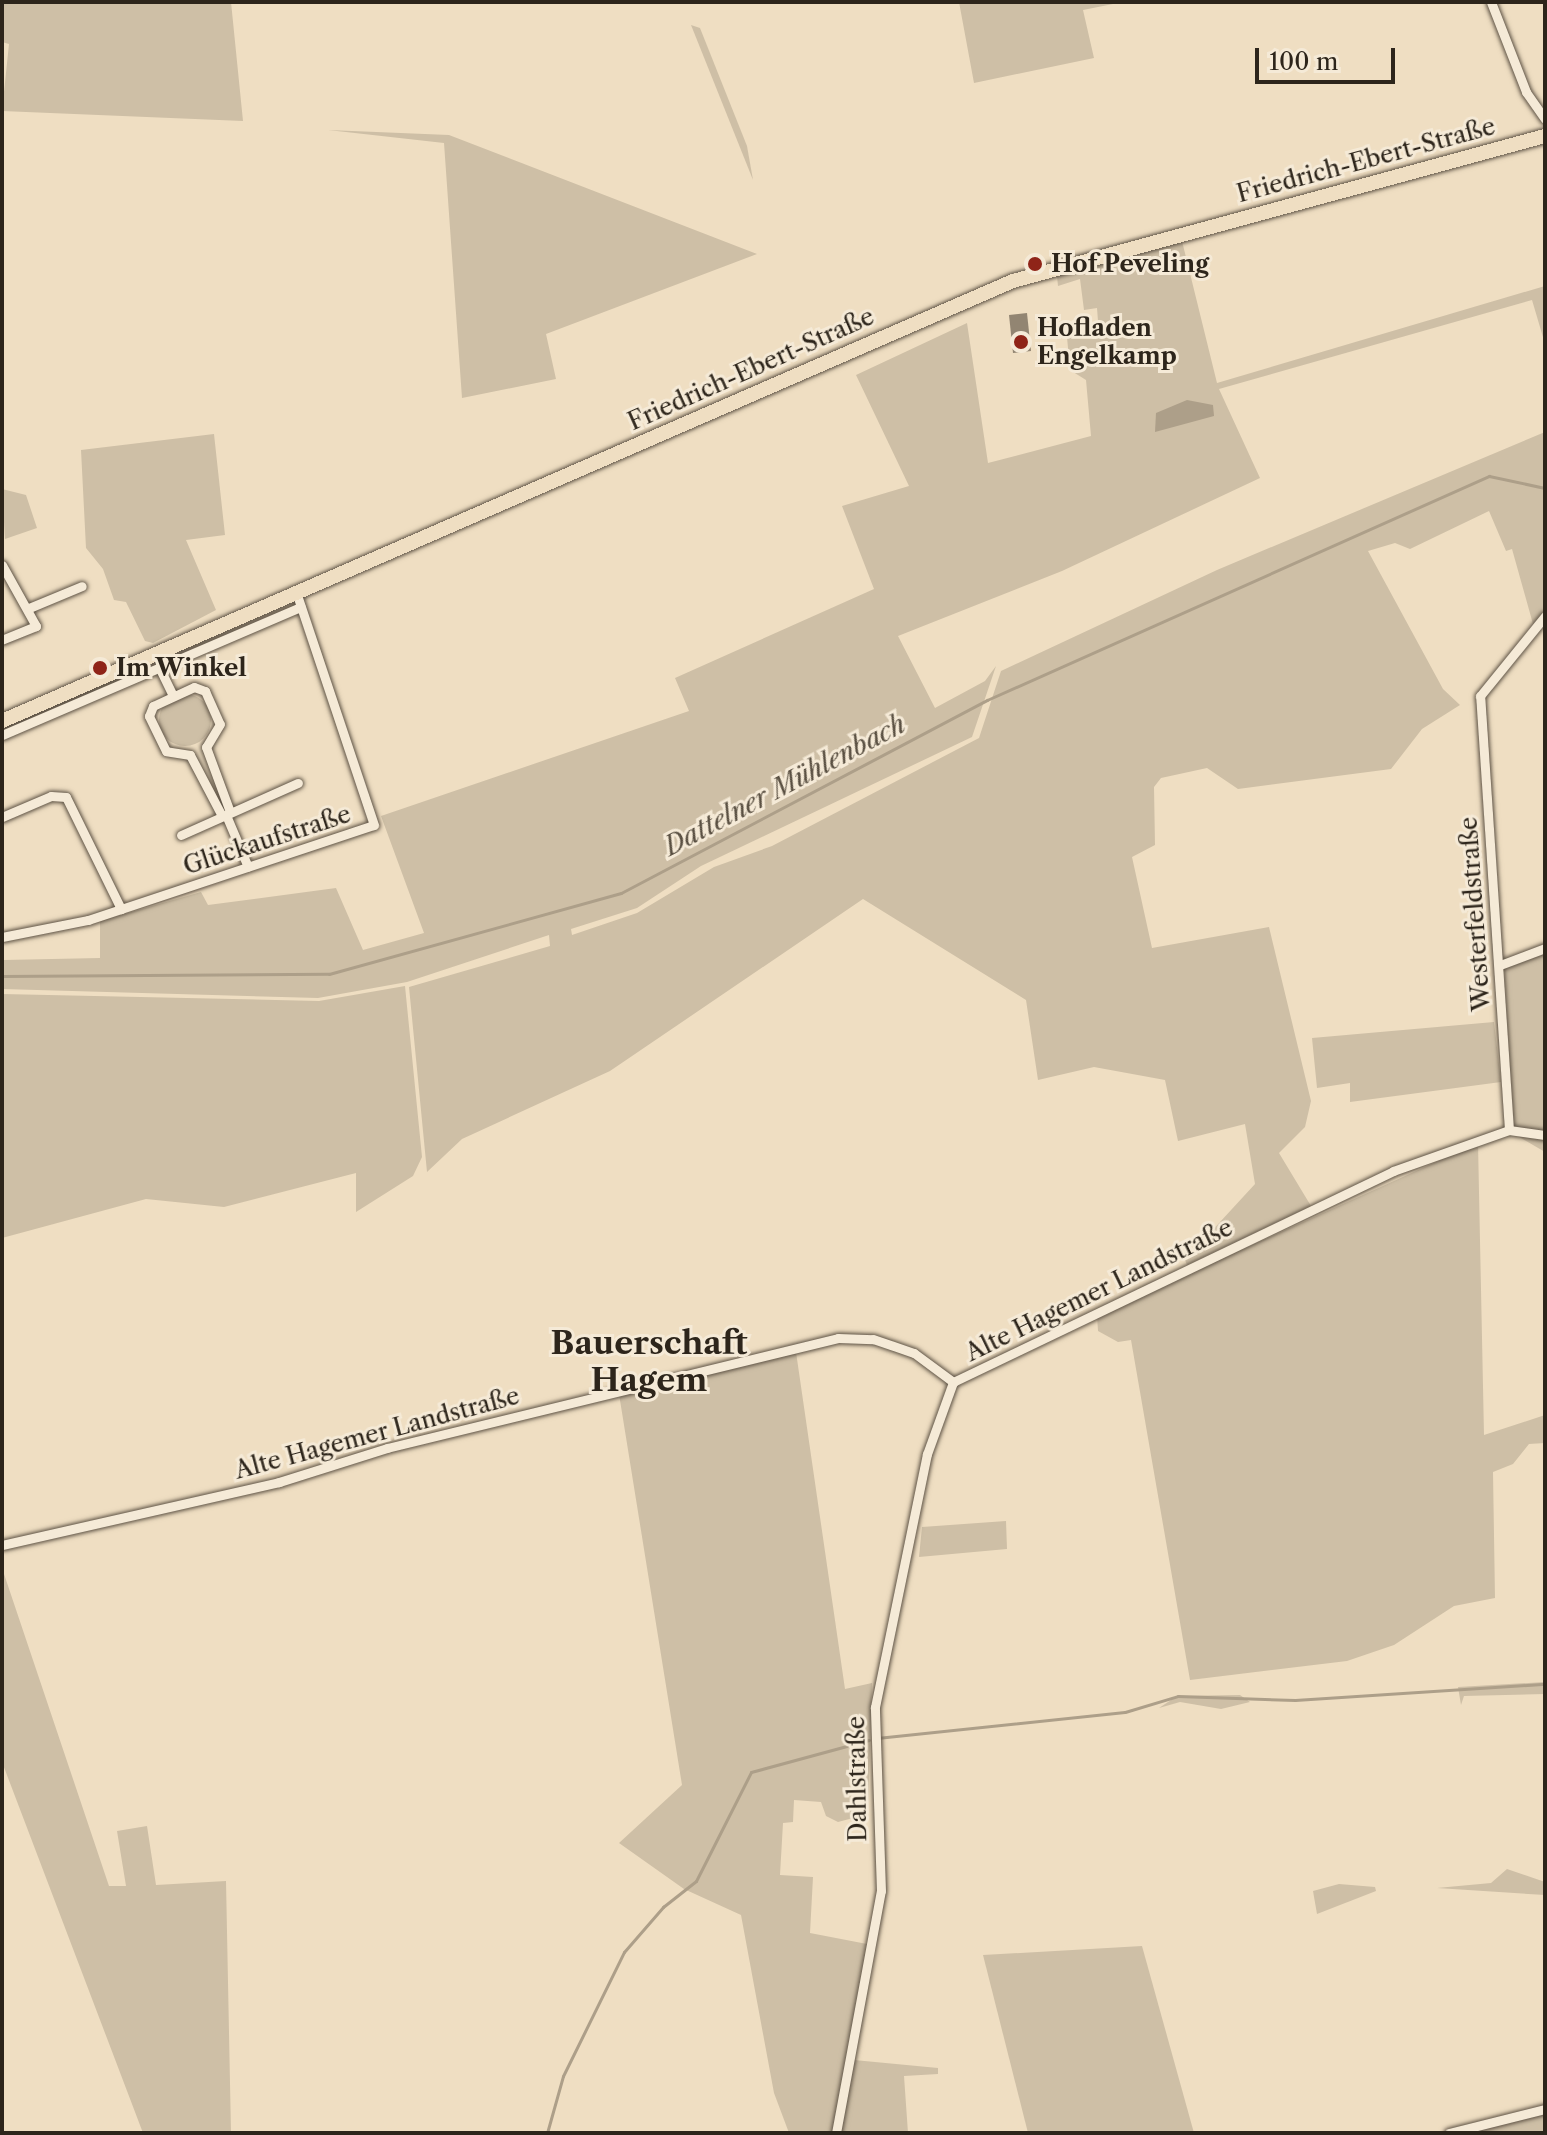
<!DOCTYPE html>
<html>
<head>
<meta charset="utf-8">
<style>
  body { margin:0 }
  #map { position:relative; width:1547px; height:2135px; overflow:hidden; background:#efdec2; font-family:"Libre Caslon Text",serif }
  div>[style] { position:absolute }
  .green>* { inset:0; background:#cebfa6 }
  .round { border-radius:50% }
  .water>* { inset:0; background:#ad9f89 }
  .stream>* { height:3px; margin:-1.5px; padding:0 1.5px; transform-origin:1.5px; border-radius:1.5px; background:#ad9f89 }
  .building>* { inset:0; background:#928572 }
  .roads { filter:drop-shadow(0 0 2px #5e5345) drop-shadow(0 0 2px #5e5345) }
  .street>* { height:9px; margin:-4.5px; padding:0 4.5px; transform-origin:4.5px; border-radius:4.5px; background:#f5ead7 }
  .primary>* { height:14px; margin:-7px; padding:0 7px; transform-origin:7px; border-radius:7px; background:#efdec2 }
  .dots>* { width:22px; height:22px; translate:-50% -50%; box-sizing:border-box; border:4px solid #f5ead7; border-radius:50% }
  span { translate:-50% -50%; white-space:nowrap; text-align:center; line-height:1.15; -webkit-text-stroke:6px #f5ead7; paint-order:stroke }
  .street-label { font-size:24px; color:#2d251b }
  .poi-label { font-size:24px; color:#2d251b; font-weight:700 }
  .left { translate:0 -50%; text-align:left }
  .water-label { font-size:26px; color:#5a5042; font-style:italic }
  .district-label { font-size:32px; color:#2d251b; font-weight:700 }
  .frame { position:absolute; inset:0; border:4px solid #2d251b; pointer-events:none }
  .scale { position:absolute; left:1255px; top:48px; width:140px; height:36px; box-sizing:border-box; border:4px solid #2d251b; border-top:0; padding-left:10px; font-size:24px; line-height:28px; white-space:nowrap; color:#2d251b; -webkit-text-stroke:6px #f5ead7; paint-order:stroke }
</style>
</head>
<body>
<div id="map">
  <div class="green">
    <div style="clip-path:polygon(2px 2px,231px 2px,243px 121px,2px 111px,9px 44px,2px 42px)"></div>
    <div style="clip-path:polygon(959px 2px,1123px 2px,1083px 10px,1094px 58px,974px 83px)"></div>
    <div style="clip-path:polygon(691px 25px,700px 28px,747px 146px,753px 180px)"></div>
    <div style="clip-path:polygon(328px 130px,449px 135px,757px 254px,546px 334px,556px 379px,462px 398px,444px 143px)"></div>
    <div style="clip-path:polygon(1182px 241px,1217px 383px,1545px 286px,1545px 344px,1532px 300px,1219px 389px,1260px 478px,1062px 571px,898px 636px,935px 708px,985px 681px,996px 666px,972px 737px,701px 866px,637px 908px,571px 929px,572px 935px,637px 913px,714px 867px,772px 846px,979px 738px,1001px 671px,1217px 570px,1545px 432px,1545px 612px,1533px 624px,1512px 549px,1506px 551px,1489px 511px,1410px 549px,1395px 543px,1368px 551px,1443px 689px,1460px 705px,1422px 729px,1391px 769px,1238px 789px,1207px 768px,1161px 778px,1154px 787px,1155px 845px,1132px 857px,1152px 948px,1269px 927px,1311px 1101px,1305px 1127px,1279px 1153px,1311px 1206px,1187px 1265px,1185px 1260px,1255px 1184px,1245px 1124px,1178px 1141px,1165px 1080px,1094px 1067px,1038px 1080px,1026px 1000px,863px 899px,610px 1071px,462px 1139px,427px 1172px,409px 987px,550px 946px,549px 935px,407px 982px,318px 998px,2px 989px,4px 960px,100px 958px,100px 921px,201px 892px,208px 905px,336px 888px,363px 950px,424px 933px,381px 816px,689px 711px,675px 678px,874px 589px,842px 506px,909px 486px,856px 375px,967px 323px,988px 463px,1091px 436px,1086px 380px,1070px 370px,1067px 337px,1099px 334px,1097px 308px,1084px 310px,1080px 279px,1058px 286px,1057px 276px)"></div>
    <div style="clip-path:polygon(214px 434px,225px 535px,186px 540px,216px 610px,153px 643px,145px 641px,126px 602px,114px 600px,103px 569px,86px 548px,81px 450px)"></div>
    <div style="clip-path:polygon(2px 489px,26px 495px,37px 528px,5px 539px)"></div>
    <div class="round" style="left:159px;top:694px;width:52px;height:52px"></div>
    <div style="clip-path:polygon(1545px 952px,1545px 1152px,1514px 1134px,1504px 967px)"></div>
    <div style="clip-path:polygon(405px 986px,422px 1157px,413px 1176px,356px 1212px,356px 1173px,224px 1207px,146px 1199px,2px 1238px,2px 994px,319px 1001px)"></div>
    <div style="clip-path:polygon(1494px 1022px,1501px 1082px,1350px 1102px,1350px 1083px,1317px 1088px,1312px 1038px)"></div>
    <div style="clip-path:polygon(1478px 1143px,1484px 1435px,1545px 1415px,1545px 1443px,1529px 1444px,1513px 1464px,1493px 1472px,1495px 1598px,1454px 1606px,1394px 1645px,1347px 1661px,1190px 1680px,1131px 1340px,1118px 1342px,1098px 1331px,1097px 1315px)"></div>
    <div style="clip-path:polygon(796px 1352px,845px 1689px,872px 1683px,868px 1814px,838px 1822px,826px 1816px,821px 1802px,794px 1800px,793px 1822px,783px 1823px,780px 1875px,813px 1877px,810px 1933px,867px 1944px,832px 2133px,789px 2133px,774px 2093px,741px 1915px,684px 1889px,619px 1843px,682px 1785px,619px 1394px)"></div>
    <div style="clip-path:polygon(1006px 1521px,1007px 1549px,919px 1557px,922px 1527px)"></div>
    <div style="clip-path:polygon(2px 1568px,109px 1886px,126px 1886px,117px 1831px,147px 1826px,156px 1885px,226px 1881px,231px 2133px,143px 2133px,2px 1762px)"></div>
    <div style="clip-path:polygon(1545px 1682px,1545px 1694px,1464px 1696px,1461px 1705px,1458px 1687px)"></div>
    <div style="clip-path:polygon(1240px 1695px,1250px 1702px,1221px 1709px,1180px 1702px,1159px 1708px,1177px 1696px)"></div>
    <div style="clip-path:polygon(1507px 1869px,1545px 1882px,1545px 1895px,1437px 1888px,1491px 1883px)"></div>
    <div style="clip-path:polygon(1339px 1884px,1375px 1887px,1376px 1891px,1317px 1914px,1313px 1891px)"></div>
    <div style="clip-path:polygon(1142px 1946px,1194px 2133px,1028px 2133px,983px 1955px)"></div>
    <div style="clip-path:polygon(854px 2060px,938px 2068px,938px 2074px,904px 2076px,908px 2133px,840px 2133px)"></div>
    <div style="clip-path:polygon(1545px 2109px,1545px 2133px,1449px 2133px)"></div>
  </div>
  <div class="water">
    <div style="clip-path:polygon(1187px 400px,1213px 405px,1214px 416px,1155px 432px,1156px 413px)"></div>
  </div>
  <div class="stream">
    <div style="left:2px;top:976px;width:327px;rotate:-0.4deg"></div>
    <div style="left:329px;top:974px;width:303px;rotate:-15.5deg"></div>
    <div style="left:621px;top:893px;width:414px;rotate:-27.8deg"></div>
    <div style="left:987px;top:700px;width:550px;rotate:-24.05deg"></div>
    <div style="left:1489px;top:476px;width:57px;rotate:12.1deg"></div>
    <div style="left:877px;top:1738px;width:249px;rotate:-6deg"></div>
    <div style="left:1125px;top:1712px;width:55px;rotate:-16.8deg"></div>
    <div style="left:1178px;top:1696px;width:117px;rotate:2deg"></div>
    <div style="left:1295px;top:1700px;width:251px;rotate:-3.7deg"></div>
    <div style="left:547px;top:2133px;width:59px;rotate:-74.3deg"></div>
    <div style="left:563px;top:2076px;width:138px;rotate:-63.8deg"></div>
    <div style="left:624px;top:1952px;width:60px;rotate:-49.1deg"></div>
    <div style="left:663px;top:1907px;width:42px;rotate:-38.2deg"></div>
    <div style="left:696px;top:1881px;width:122px;rotate:-63.2deg"></div>
    <div style="left:751px;top:1772px;width:122px;rotate:-15.2deg"></div>
  </div>
  <div class="building">
    <div style="clip-path:polygon(1027px 313px,1031px 351px,1013px 353px,1009px 315px)"></div>
  </div>
  <div class="roads">
    <div class="street">
      <div style="left:1491px;top:2px;width:97px;rotate:68.7deg"></div>
      <div style="left:1526px;top:92px;width:33px;rotate:55deg"></div>
      <div style="left:2px;top:565px;width:70px;rotate:60.9deg"></div>
      <div style="left:36px;top:626px;width:37px;rotate:158deg"></div>
      <div style="left:29px;top:608px;width:57px;rotate:-22.5deg"></div>
      <div style="left:159px;top:667px;width:32px;rotate:64deg"></div>
      <div style="left:2px;top:735px;width:325px;rotate:-23.2deg"></div>
      <div style="left:226px;top:815px;width:56px;rotate:67.1deg"></div>
      <div style="left:222px;top:816px;width:69px;rotate:-117.7deg"></div>
      <div style="left:190px;top:755px;width:24px;rotate:-171deg"></div>
      <div style="left:166px;top:751px;width:39px;rotate:-116deg"></div>
      <div style="left:149px;top:716px;width:11px;rotate:-68deg"></div>
      <div style="left:153px;top:706px;width:45px;rotate:-24.9deg"></div>
      <div style="left:194px;top:687px;width:12px;rotate:20deg"></div>
      <div style="left:205px;top:691px;width:36px;rotate:66deg"></div>
      <div style="left:220px;top:724px;width:27px;rotate:121deg"></div>
      <div style="left:206px;top:747px;width:69px;rotate:69.7deg"></div>
      <div style="left:2px;top:817px;width:53px;rotate:-23.2deg"></div>
      <div style="left:51px;top:796px;width:15px;rotate:4deg"></div>
      <div style="left:66px;top:797px;width:125px;rotate:63.8deg"></div>
      <div style="left:181px;top:835px;width:128px;rotate:-24deg"></div>
      <div style="left:2px;top:937px;width:88px;rotate:-11.2deg"></div>
      <div style="left:88px;top:920px;width:301px;rotate:-18.4deg"></div>
      <div style="left:374px;top:825px;width:246px;rotate:-108.5deg"></div>
      <div style="left:1500px;top:965px;width:48px;rotate:-20.7deg"></div>
      <div style="left:1509px;top:1130px;width:435px;rotate:-93.8deg"></div>
      <div style="left:1480px;top:696px;width:103px;rotate:-50.9deg"></div>
      <div style="left:953px;top:1382px;width:488px;rotate:-25.6deg"></div>
      <div style="left:1393px;top:1171px;width:123px;rotate:-19.5deg"></div>
      <div style="left:1509px;top:1130px;width:36px;rotate:8deg"></div>
      <div style="left:2px;top:1545px;width:284px;rotate:-12.8deg"></div>
      <div style="left:279px;top:1482px;width:113px;rotate:-17.5deg"></div>
      <div style="left:387px;top:1448px;width:464px;rotate:-13.7deg"></div>
      <div style="left:838px;top:1338px;width:35px;rotate:2deg"></div>
      <div style="left:873px;top:1339px;width:43px;rotate:18.9deg"></div>
      <div style="left:914px;top:1353px;width:49px;rotate:36.6deg"></div>
      <div style="left:836px;top:2133px;width:246px;rotate:-79.5deg"></div>
      <div style="left:881px;top:1891px;width:184px;rotate:-91.9deg"></div>
      <div style="left:875px;top:1707px;width:258px;rotate:-78.4deg"></div>
      <div style="left:927px;top:1454px;width:77px;rotate:-70.1deg"></div>
      <div style="left:1449px;top:2133px;width:99px;rotate:-14deg"></div>
    </div>
    <div class="primary">
      <div style="left:2px;top:721px;width:1103px;rotate:-23.52deg"></div>
      <div style="left:1013px;top:281px;width:551px;rotate:-15.25deg"></div>
    </div>
  </div>
  <div class="dots">
    <div style="left:1035px;top:264px;background:#8f2418"></div>
    <div style="left:1021px;top:342px;background:#8f2418"></div>
    <div style="left:100px;top:668px;background:#8f2418"></div>
  </div>
  <div class="street-label">
    <span style="left:1366px;top:160px;rotate:-15deg">Friedrich-Ebert-Straße</span>
    <span style="left:751px;top:369px;rotate:-24deg">Friedrich-Ebert-Straße</span>
    <span style="left:267px;top:840px;rotate:-18deg">Glückaufstraße</span>
    <span style="left:1475px;top:914px;rotate:-94deg">Westerfeldstraße</span>
    <span style="left:1099px;top:1290px;rotate:-26deg">Alte Hagemer Landstraße</span>
    <span style="left:377px;top:1433px;rotate:-15deg">Alte Hagemer Landstraße</span>
    <span style="left:857px;top:1779px;rotate:-91deg">Dahlstraße</span>
  </div>
  <div class="poi-label">
    <span class="left" style="left:1051px;top:264px">Hof Peveling</span>
    <span class="left" style="left:1037px;top:342px">Hofladen<br>Engelkamp</span>
    <span class="left" style="left:116px;top:668px">Im Winkel</span>
  </div>
  <div class="water-label">
    <span style="left:785px;top:786px;rotate:-28deg">Dattelner Mühlenbach</span>
  </div>
  <div class="district-label">
    <span style="left:649px;top:1362px">Bauerschaft<br>Hagem</span>
  </div>
  <div class="frame"></div>
  <div class="scale">100 m</div>
</div>
</body>
</html>
